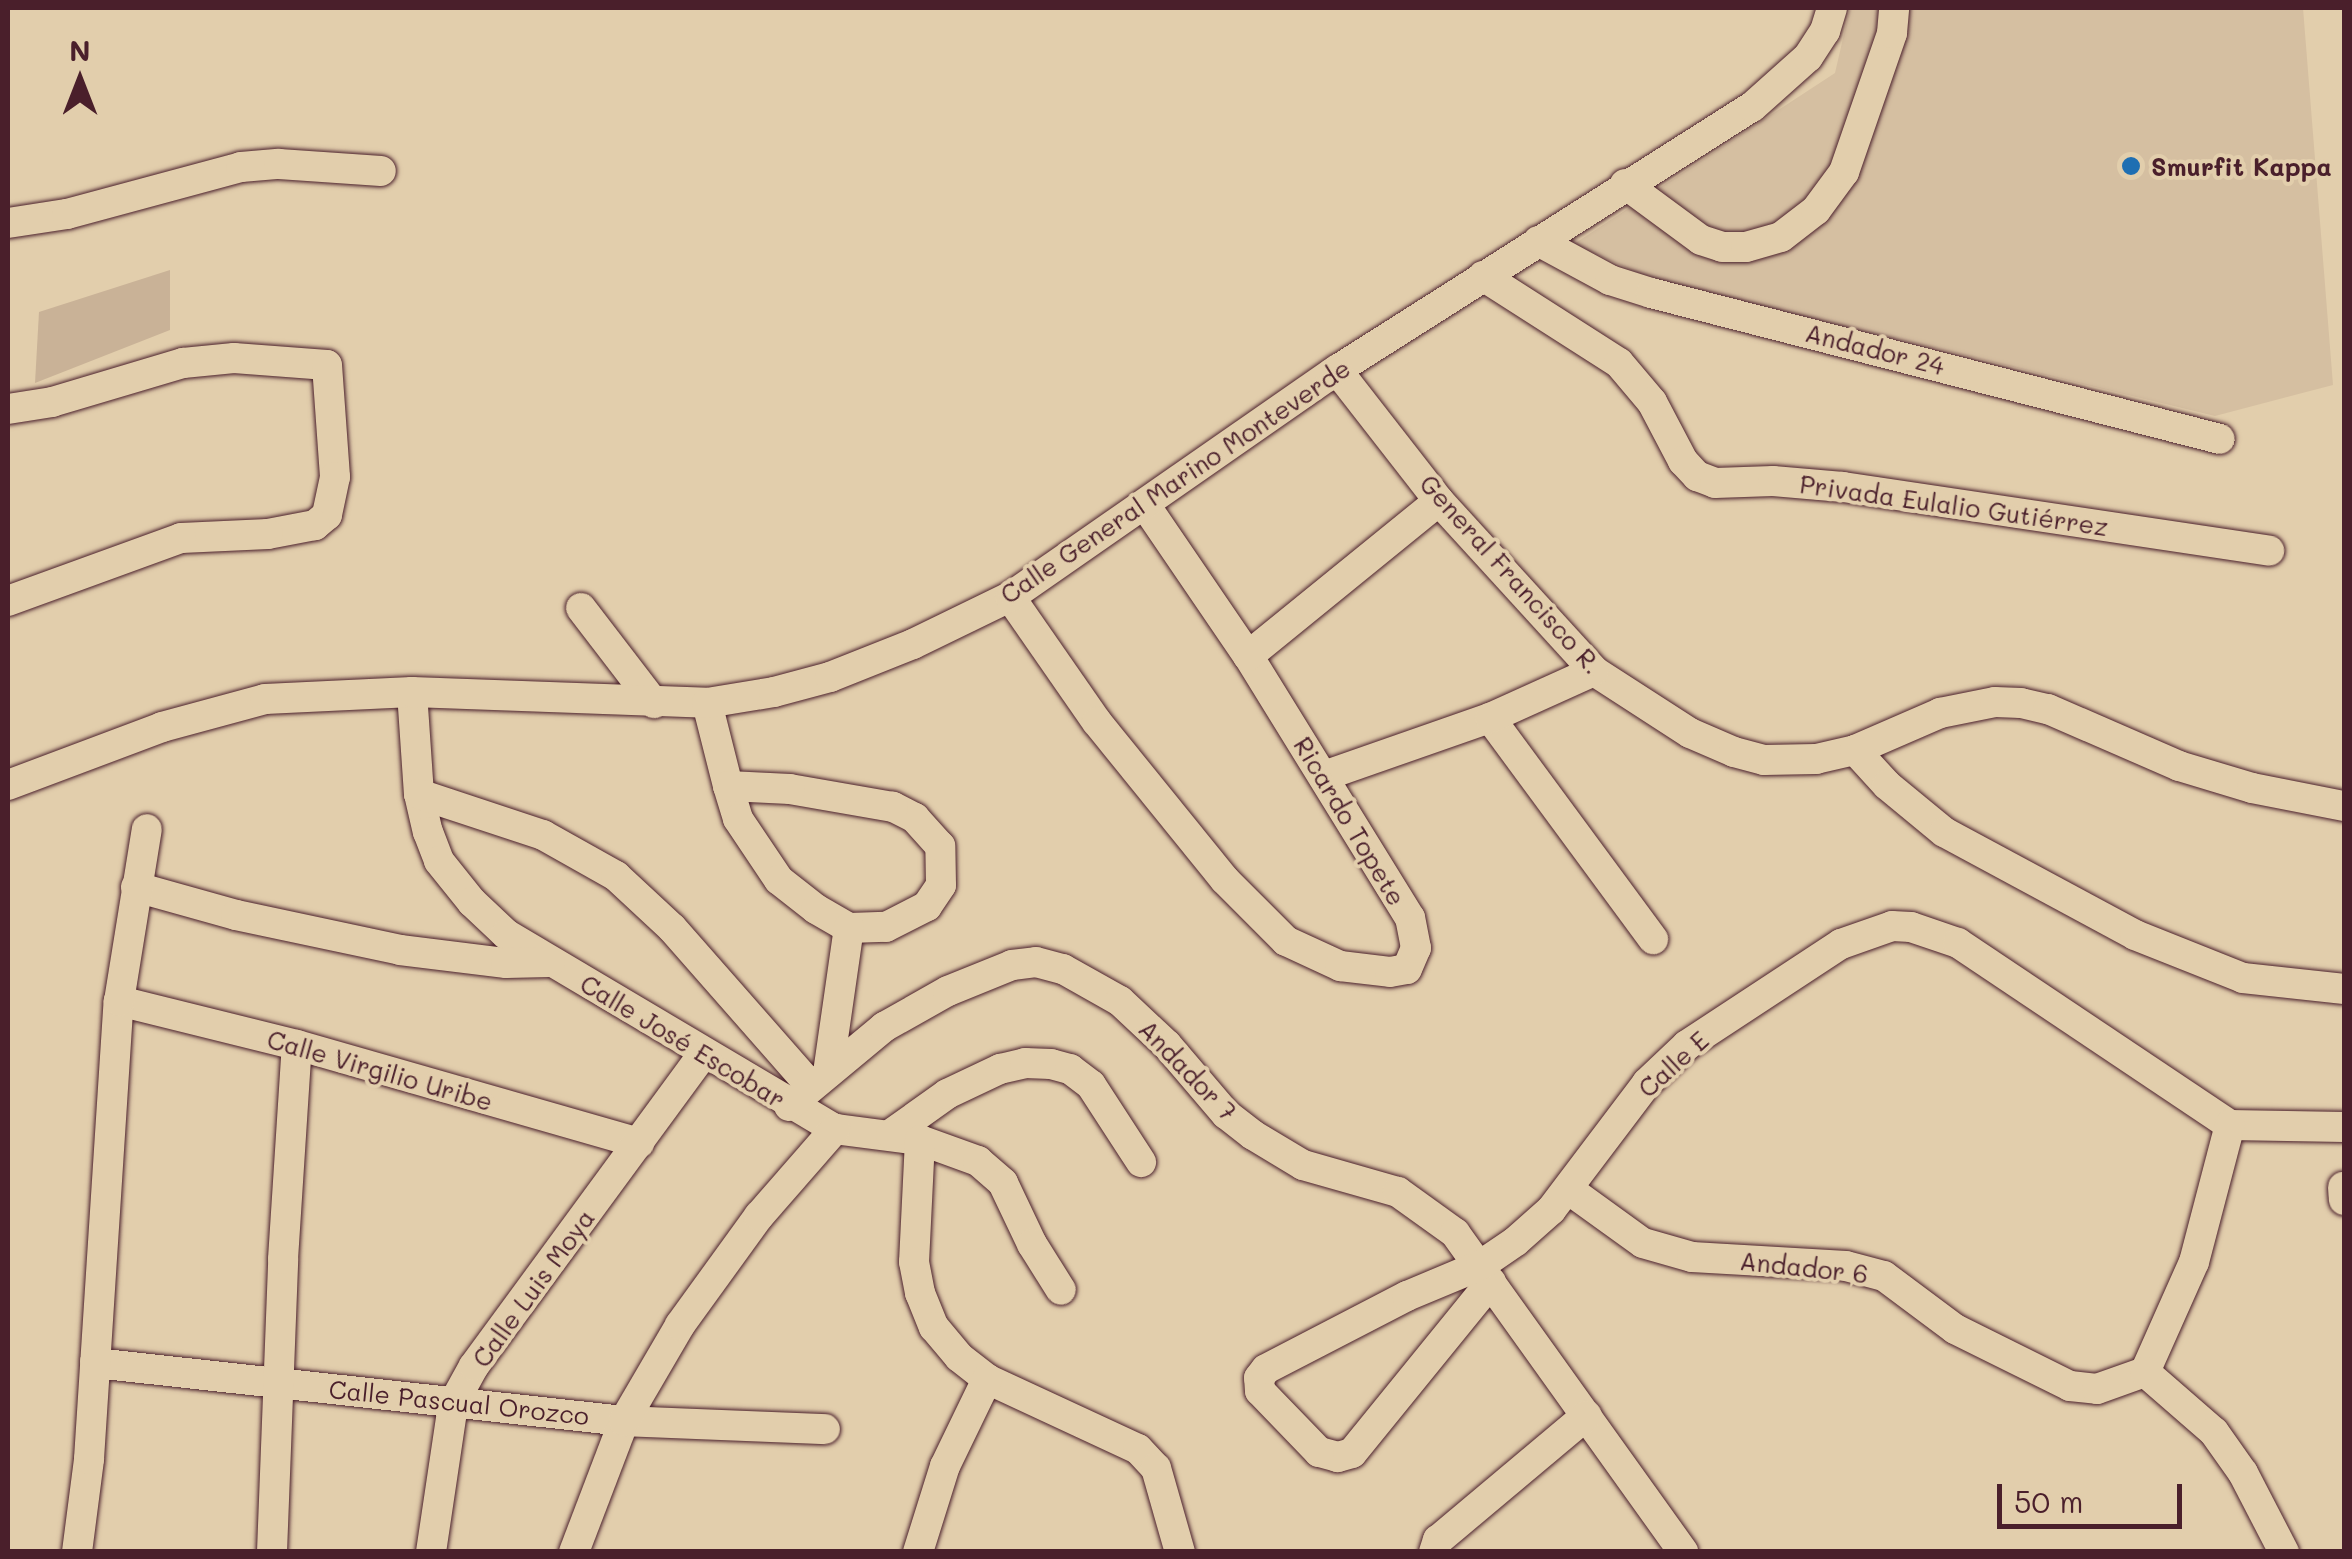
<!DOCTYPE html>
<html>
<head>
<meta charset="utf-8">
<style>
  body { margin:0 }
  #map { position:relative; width:2352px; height:1559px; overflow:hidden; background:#e2ceac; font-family:Mali,sans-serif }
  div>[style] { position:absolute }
  .built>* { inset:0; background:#d5bfa1 }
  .green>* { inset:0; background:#c9b297 }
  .roads { filter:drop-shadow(0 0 2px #4a1f2b) drop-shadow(0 0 2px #4a1f2b) }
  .minor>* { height:30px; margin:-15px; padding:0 15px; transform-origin:15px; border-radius:15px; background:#e2ceac }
  .dots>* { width:28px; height:28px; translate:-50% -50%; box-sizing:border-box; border:5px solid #e2ceac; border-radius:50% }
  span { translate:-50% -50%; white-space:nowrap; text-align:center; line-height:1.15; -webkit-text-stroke:8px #e2ceac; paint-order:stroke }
  .poi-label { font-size:25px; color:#4a1f2b; font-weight:700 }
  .left { translate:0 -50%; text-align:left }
  .street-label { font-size:25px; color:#4a1f2b }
  .frame { position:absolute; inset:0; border:10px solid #4a1f2b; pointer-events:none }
  .north { position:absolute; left:30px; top:30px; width:100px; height:100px; -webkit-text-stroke:8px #e2ceac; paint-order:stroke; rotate:0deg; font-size:28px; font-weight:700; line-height:40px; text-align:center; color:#4a1f2b }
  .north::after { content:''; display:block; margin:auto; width:35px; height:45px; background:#4a1f2b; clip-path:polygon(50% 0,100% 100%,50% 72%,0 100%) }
  .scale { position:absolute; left:1997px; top:1484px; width:185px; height:45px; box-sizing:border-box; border:5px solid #4a1f2b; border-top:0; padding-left:12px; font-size:30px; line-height:35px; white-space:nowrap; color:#4a1f2b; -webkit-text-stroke:8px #e2ceac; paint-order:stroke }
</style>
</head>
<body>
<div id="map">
  <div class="built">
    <div style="clip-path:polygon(1850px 8px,2303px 8px,2333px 385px,2215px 416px,1654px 280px,1574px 244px,1835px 73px)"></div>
  </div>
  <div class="green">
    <div style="clip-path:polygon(170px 270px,170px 330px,35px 383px,39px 312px)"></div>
  </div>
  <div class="roads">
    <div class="minor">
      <div style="left:1625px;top:184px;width:94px;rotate:36.4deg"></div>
      <div style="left:1701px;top:240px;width:22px;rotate:18deg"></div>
      <div style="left:1722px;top:247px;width:24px"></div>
      <div style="left:1746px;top:247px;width:36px;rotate:-16deg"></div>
      <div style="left:1781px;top:237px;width:44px;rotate:-37.6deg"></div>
      <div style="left:1816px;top:210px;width:47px;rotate:-53.6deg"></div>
      <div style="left:1844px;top:172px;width:147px;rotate:-70.9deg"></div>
      <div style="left:1892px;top:33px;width:25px;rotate:-85deg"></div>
      <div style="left:8px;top:223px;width:60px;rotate:-8.7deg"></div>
      <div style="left:67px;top:214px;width:180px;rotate:-15.1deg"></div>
      <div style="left:241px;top:167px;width:38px;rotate:-5deg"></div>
      <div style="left:279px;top:164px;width:102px;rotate:3.9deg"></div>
      <div style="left:1538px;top:241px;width:82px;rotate:28.4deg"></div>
      <div style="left:1610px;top:280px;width:43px;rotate:17.6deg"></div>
      <div style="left:1651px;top:293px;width:587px;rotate:14.39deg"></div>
      <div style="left:1483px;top:276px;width:161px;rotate:32.6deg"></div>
      <div style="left:1619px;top:363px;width:51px;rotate:49.8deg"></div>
      <div style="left:1652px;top:402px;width:67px;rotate:62.3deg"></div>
      <div style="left:1683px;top:461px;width:21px;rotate:47deg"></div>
      <div style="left:1697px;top:476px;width:19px;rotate:21deg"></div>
      <div style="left:1715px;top:483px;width:58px;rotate:-2deg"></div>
      <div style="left:1773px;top:481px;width:70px;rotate:4.9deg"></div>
      <div style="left:1843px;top:487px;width:431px;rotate:8.5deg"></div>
      <div style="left:1337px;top:370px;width:166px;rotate:52.1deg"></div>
      <div style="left:1439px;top:501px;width:230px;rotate:47.6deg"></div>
      <div style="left:1594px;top:671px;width:114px;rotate:32.9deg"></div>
      <div style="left:1690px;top:733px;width:48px;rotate:23.4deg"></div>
      <div style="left:1734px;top:752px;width:31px;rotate:15deg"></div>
      <div style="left:1764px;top:760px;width:52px;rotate:-1.1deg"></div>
      <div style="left:1816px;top:759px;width:40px;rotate:-13deg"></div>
      <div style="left:1855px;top:750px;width:93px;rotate:-23.5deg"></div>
      <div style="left:1940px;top:713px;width:56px;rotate:-11.3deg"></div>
      <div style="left:1995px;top:702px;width:26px;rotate:2deg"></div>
      <div style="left:2021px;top:703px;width:28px;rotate:13deg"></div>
      <div style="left:2048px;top:709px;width:143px;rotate:23.5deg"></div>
      <div style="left:2179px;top:766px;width:76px;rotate:16.8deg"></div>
      <div style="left:2252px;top:788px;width:94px;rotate:11.1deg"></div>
      <div style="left:8px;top:409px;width:45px;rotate:-9deg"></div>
      <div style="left:52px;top:402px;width:137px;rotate:-16.6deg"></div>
      <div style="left:183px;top:363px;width:51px;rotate:-5.6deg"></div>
      <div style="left:234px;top:358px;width:93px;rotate:4.3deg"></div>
      <div style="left:327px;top:365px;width:112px;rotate:85.9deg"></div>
      <div style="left:335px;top:477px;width:39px;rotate:102deg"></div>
      <div style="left:327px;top:515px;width:16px;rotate:140deg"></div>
      <div style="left:315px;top:525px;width:48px;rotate:169.2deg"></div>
      <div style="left:268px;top:534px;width:87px;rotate:177.4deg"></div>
      <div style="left:181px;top:538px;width:184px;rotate:160deg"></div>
      <div style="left:1010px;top:597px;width:152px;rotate:55.2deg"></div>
      <div style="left:1097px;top:722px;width:203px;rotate:51deg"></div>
      <div style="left:1225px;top:880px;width:86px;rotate:45deg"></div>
      <div style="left:1286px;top:941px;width:60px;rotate:24.8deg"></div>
      <div style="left:1340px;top:966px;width:50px;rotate:6.8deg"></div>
      <div style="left:1390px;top:972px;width:17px;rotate:-10deg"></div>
      <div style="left:1407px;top:969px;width:23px;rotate:-67deg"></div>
      <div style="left:1416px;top:948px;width:31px;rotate:-101deg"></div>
      <div style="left:1410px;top:918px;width:308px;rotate:-121.7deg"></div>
      <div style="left:1248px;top:656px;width:183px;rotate:-124.3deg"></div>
      <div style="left:581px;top:608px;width:120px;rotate:52.5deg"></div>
      <div style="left:1248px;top:656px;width:246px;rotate:-39.1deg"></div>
      <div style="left:412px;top:692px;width:102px;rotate:86.1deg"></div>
      <div style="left:419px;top:794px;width:39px;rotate:77deg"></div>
      <div style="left:428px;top:832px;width:31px;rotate:69deg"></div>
      <div style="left:439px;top:861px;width:53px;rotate:51.2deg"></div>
      <div style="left:472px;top:902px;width:47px;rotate:43.3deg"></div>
      <div style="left:506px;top:934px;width:382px;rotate:30.7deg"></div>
      <div style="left:835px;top:1129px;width:86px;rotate:7.4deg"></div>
      <div style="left:920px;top:1140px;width:62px;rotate:19.9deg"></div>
      <div style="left:978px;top:1161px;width:33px;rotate:41deg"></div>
      <div style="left:1003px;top:1183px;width:68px;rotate:64.6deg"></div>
      <div style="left:1032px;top:1244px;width:54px;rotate:57.8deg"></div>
      <div style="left:707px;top:703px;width:86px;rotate:75.8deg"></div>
      <div style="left:728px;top:786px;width:34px;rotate:73deg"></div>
      <div style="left:738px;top:819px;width:73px;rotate:56.1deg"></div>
      <div style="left:779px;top:880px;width:47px;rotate:38.1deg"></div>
      <div style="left:816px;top:909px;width:38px;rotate:30deg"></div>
      <div style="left:849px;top:928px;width:37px;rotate:-2deg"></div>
      <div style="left:886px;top:927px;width:46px;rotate:-27.1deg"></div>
      <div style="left:927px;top:906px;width:25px;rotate:-56deg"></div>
      <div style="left:941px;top:885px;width:39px;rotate:-91deg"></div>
      <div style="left:940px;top:846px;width:38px;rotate:-132deg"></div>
      <div style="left:915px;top:818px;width:25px;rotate:-153deg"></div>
      <div style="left:893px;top:807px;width:105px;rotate:-170.1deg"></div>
      <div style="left:790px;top:789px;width:62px;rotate:-177.2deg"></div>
      <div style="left:1490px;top:718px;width:275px;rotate:53.6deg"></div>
      <div style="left:1855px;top:750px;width:47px;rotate:47.6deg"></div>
      <div style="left:1887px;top:785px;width:74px;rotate:39.5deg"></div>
      <div style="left:1944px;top:832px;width:217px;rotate:28.3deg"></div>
      <div style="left:2135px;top:935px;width:116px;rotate:21.7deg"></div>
      <div style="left:2243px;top:978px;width:102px;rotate:6.2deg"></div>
      <div style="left:1324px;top:776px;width:176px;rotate:-19.3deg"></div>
      <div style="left:1490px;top:718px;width:114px;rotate:-24.3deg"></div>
      <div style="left:8px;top:785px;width:165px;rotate:-20.6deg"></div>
      <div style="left:162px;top:727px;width:107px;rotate:-15.2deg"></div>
      <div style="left:265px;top:699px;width:147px;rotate:-2.7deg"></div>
      <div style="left:412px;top:692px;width:295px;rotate:2.1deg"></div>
      <div style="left:707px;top:703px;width:68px;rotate:-9.3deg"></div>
      <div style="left:774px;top:692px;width:58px;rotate:-15deg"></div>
      <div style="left:830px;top:677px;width:89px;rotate:-21.7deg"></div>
      <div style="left:913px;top:644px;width:108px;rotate:-25.9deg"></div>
      <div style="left:1010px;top:597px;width:398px;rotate:-34.8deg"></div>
      <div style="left:1337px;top:370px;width:491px;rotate:-32.4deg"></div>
      <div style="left:1752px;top:107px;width:75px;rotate:-41.8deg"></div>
      <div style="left:1808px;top:57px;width:31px;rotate:-57deg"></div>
      <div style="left:1825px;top:31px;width:24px;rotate:-73deg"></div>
      <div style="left:419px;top:794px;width:131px;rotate:18.3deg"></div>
      <div style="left:543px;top:835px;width:84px;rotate:29.3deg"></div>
      <div style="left:616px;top:876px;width:76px;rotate:42.9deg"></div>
      <div style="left:672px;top:928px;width:210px;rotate:48.7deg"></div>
      <div style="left:136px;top:887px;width:104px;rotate:15.6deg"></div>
      <div style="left:236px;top:915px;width:168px;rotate:12deg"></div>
      <div style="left:400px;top:950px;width:107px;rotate:7deg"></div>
      <div style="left:506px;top:963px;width:44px;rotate:-1.3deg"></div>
      <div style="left:119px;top:1001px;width:183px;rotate:13.9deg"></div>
      <div style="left:297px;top:1045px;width:356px;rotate:16deg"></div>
      <div style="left:828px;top:1073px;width:147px;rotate:-81.8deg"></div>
      <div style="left:789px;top:1106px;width:124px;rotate:-39.7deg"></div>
      <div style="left:884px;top:1027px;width:73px;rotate:-29.4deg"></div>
      <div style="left:948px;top:991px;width:69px;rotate:-22.1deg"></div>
      <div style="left:1012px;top:965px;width:24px;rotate:-7deg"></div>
      <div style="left:1036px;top:962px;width:28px;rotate:15deg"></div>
      <div style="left:1063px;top:969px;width:65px;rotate:29.3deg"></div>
      <div style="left:1120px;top:1001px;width:64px;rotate:43.1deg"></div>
      <div style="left:1167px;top:1045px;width:91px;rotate:49.5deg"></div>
      <div style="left:1226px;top:1114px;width:34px;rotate:38deg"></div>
      <div style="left:1253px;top:1135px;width:58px;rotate:31deg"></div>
      <div style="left:1303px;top:1165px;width:99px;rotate:15.9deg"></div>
      <div style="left:1398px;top:1192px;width:70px;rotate:35.7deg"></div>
      <div style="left:1455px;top:1233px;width:392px;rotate:54.4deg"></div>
      <div style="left:891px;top:1134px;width:69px;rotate:-35.5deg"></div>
      <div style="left:947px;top:1094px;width:59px;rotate:-25.3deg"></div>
      <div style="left:1000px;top:1069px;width:26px;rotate:-13deg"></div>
      <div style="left:1025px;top:1063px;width:26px;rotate:2deg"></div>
      <div style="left:1051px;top:1064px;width:20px;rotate:15deg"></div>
      <div style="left:1070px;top:1069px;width:26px;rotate:37deg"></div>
      <div style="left:1091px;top:1085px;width:92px;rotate:57deg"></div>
      <div style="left:920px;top:1140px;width:122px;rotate:92.8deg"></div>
      <div style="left:914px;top:1262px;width:32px;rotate:79deg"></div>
      <div style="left:920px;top:1293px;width:37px;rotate:68deg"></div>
      <div style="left:934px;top:1327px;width:39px;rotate:50deg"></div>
      <div style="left:959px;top:1357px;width:36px;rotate:38deg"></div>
      <div style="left:987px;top:1379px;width:166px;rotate:24.9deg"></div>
      <div style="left:1138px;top:1449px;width:26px;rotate:47deg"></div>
      <div style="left:1156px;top:1468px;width:87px;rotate:74.1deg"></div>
      <div style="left:2343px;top:1187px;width:13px;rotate:86deg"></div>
      <div style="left:1568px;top:1189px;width:92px;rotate:35.8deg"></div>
      <div style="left:1643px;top:1243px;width:51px;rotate:15.9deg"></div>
      <div style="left:1692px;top:1257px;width:154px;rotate:3.3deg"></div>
      <div style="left:1846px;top:1266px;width:39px;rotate:15deg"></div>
      <div style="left:1884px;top:1276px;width:89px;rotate:36.7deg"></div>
      <div style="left:1955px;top:1329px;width:128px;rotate:26.4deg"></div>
      <div style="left:2070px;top:1386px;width:27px;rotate:6deg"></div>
      <div style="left:2097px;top:1389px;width:51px;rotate:-19.5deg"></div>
      <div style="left:1491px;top:1282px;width:220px;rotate:129.1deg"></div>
      <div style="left:1352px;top:1453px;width:15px;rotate:164deg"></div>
      <div style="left:1338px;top:1457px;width:20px;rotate:-165deg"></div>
      <div style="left:1319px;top:1452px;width:85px;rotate:-134deg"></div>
      <div style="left:1260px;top:1391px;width:13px;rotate:-94deg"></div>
      <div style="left:1259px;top:1378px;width:11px;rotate:-52deg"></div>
      <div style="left:1266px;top:1369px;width:159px;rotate:-27.4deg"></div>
      <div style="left:1407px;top:1296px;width:80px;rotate:-22.7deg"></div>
      <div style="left:1481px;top:1265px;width:42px;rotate:-34.4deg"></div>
      <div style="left:1516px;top:1241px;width:47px;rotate:-41.5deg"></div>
      <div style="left:1551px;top:1210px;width:159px;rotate:-52.9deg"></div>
      <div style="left:1647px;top:1083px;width:55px;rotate:-43.5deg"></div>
      <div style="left:1687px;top:1045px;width:184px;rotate:-33.3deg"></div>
      <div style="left:1841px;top:944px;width:54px;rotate:-19.4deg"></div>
      <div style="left:1892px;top:926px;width:19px;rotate:3deg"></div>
      <div style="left:1911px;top:927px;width:50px;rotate:18.8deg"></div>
      <div style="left:1958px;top:943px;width:327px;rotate:33.8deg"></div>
      <div style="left:2230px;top:1125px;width:114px;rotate:1deg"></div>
      <div style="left:95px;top:1363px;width:532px;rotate:6.26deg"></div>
      <div style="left:624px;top:1421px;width:201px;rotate:2.3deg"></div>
      <div style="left:2145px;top:1372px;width:120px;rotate:-66deg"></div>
      <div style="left:2194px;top:1262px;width:142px;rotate:-75.3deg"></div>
      <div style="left:2145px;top:1372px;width:91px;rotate:41deg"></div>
      <div style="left:2214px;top:1432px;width:50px;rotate:54.7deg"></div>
      <div style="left:2243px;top:1473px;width:89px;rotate:62.6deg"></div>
      <div style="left:77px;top:1552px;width:94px;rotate:-82.6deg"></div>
      <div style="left:89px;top:1459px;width:459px;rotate:-86.3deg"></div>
      <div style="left:119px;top:1001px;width:174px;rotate:-80.8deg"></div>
      <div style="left:272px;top:1552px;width:293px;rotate:-87.8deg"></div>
      <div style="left:283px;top:1259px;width:214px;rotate:-86.3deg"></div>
      <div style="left:431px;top:1552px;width:150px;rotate:-81.5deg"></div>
      <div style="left:453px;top:1404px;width:43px;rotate:-61.1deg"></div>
      <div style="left:474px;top:1366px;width:388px;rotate:-53.7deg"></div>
      <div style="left:574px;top:1552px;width:140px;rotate:-69.1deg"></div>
      <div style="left:624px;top:1421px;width:111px;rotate:-59.7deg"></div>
      <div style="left:680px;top:1325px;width:135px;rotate:-54.1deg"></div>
      <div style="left:759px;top:1216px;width:116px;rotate:-48.9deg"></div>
      <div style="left:918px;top:1552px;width:90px;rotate:-72.6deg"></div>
      <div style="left:945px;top:1466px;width:97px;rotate:-64.2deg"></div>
      <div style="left:1434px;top:1552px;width:13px;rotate:-72deg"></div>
      <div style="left:1438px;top:1540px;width:194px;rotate:-40deg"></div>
    </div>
  </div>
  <div class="dots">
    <div style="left:2131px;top:166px;background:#1f6fb2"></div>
  </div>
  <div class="poi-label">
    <span class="left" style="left:2151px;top:166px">Smurfit Kappa</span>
  </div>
  <div class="street-label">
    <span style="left:1875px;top:349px;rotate:14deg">Andador 24</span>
    <span style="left:1175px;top:481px;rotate:-34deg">Calle General Marino Monteverde</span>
    <span style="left:1954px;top:505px;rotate:8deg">Privada Eulalio Gutiérrez</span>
    <span style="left:1511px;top:574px;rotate:48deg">General Francisco R.</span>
    <span style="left:1350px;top:821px;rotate:59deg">Ricardo Topete</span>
    <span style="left:683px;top:1041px;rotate:31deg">Calle José Escobar</span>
    <span style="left:1673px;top:1064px;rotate:-42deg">Calle E</span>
    <span style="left:380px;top:1070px;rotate:16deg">Calle Virgilio Uribe</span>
    <span style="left:1188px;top:1070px;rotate:46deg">Andador 7</span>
    <span style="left:1804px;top:1267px;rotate:6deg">Andador 6</span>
    <span style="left:533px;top:1288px;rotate:-54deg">Calle Luis Moya</span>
    <span style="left:459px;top:1402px;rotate:6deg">Calle Pascual Orozco</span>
  </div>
  <div class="frame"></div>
  <div class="north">N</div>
  <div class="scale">50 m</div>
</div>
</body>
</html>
